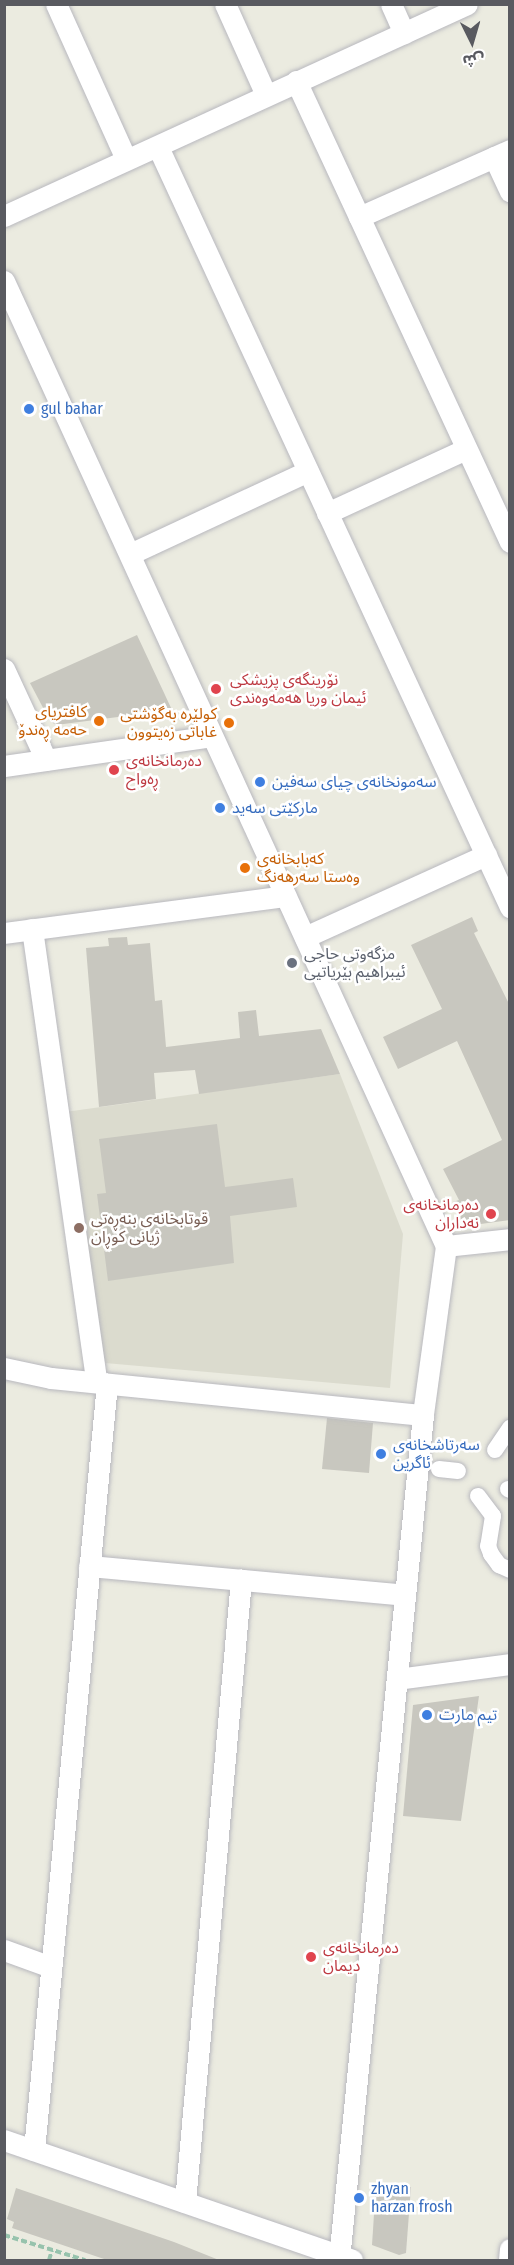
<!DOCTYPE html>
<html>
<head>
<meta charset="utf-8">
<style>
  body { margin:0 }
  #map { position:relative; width:514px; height:2265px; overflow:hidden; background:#ebebe0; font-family:"Fira Sans Condensed","Noto Sans Arabic",sans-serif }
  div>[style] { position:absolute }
  .education>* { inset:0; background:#dbdbce }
  .building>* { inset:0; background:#c8c7bf }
  .path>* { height:4px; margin-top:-2px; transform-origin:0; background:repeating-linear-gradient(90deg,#97c3ad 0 6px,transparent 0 9px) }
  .roads { filter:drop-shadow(0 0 2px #b8b8be) drop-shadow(0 0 2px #b8b8be) }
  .pedestrian>* { height:16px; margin:-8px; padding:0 8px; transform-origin:8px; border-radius:8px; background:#fff }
  .minor>* { height:21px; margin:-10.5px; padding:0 10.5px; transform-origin:10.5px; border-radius:10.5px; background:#fff }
  .dots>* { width:16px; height:16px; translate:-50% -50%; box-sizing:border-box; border:3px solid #fff; border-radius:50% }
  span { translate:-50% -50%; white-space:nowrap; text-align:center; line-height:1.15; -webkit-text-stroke:5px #fff; paint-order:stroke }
  .shop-label { font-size:16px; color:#366cbe }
  .left { translate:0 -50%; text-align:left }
  .health-label { font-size:16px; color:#be3a42 }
  .right { translate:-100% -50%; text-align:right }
  .food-label { font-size:16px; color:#c56008 }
  .worship-label { font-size:16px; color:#5b616d }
  .education-label { font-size:16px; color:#785e54 }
  .frame { position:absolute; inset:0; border:6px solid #595a60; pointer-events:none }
  .north { position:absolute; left:442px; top:12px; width:60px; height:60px; -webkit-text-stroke:4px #fff; paint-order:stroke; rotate:175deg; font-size:16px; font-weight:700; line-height:24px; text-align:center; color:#595a60 }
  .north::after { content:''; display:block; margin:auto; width:21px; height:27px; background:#595a60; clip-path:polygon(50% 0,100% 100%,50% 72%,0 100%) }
</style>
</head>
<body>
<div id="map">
  <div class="education">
    <div style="clip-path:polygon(340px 1074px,403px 1234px,390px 1388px,105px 1363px,65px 1112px)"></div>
  </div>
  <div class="building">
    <div style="clip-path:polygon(137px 635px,172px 710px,56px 725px,50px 721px,30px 683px)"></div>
    <div style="clip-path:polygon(472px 917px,478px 931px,474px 933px,510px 1006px,510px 1220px,466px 1226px,459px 1220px,453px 1202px,459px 1200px,443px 1169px,502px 1140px,457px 1041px,398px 1069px,383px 1037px,442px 1009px,411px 945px)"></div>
    <div style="clip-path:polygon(127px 937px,128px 945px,150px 943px,155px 1001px,162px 1000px,166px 1047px,240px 1038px,238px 1012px,256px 1010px,259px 1036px,321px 1029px,340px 1074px,199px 1094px,195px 1070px,154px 1073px,156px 1099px,99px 1107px,86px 948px,109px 946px,108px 938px)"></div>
    <div style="clip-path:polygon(217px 1124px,225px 1187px,293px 1178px,297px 1207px,230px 1216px,234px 1263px,108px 1281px,97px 1194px,106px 1193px,99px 1139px)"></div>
    <div style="clip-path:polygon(327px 1418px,373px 1423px,369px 1473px,322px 1469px)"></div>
    <div style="clip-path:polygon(479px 1696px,461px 1821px,403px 1816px,413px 1705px)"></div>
    <div style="clip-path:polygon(376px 2184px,411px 2187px,406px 2253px,399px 2255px,372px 2245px)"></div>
    <div style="clip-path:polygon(16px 2188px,174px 2242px,219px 2260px,107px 2260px,12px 2228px,14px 2222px,7px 2219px)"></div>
  </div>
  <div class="path">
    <div style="left:4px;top:2235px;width:85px;rotate:17.2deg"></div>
    <div style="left:49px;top:2260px;width:10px;rotate:-73deg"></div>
  </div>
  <div class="roads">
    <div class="pedestrian">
      <div style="left:495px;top:1450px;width:27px;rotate:-56deg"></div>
      <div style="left:439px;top:1469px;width:19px;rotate:6deg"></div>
      <div style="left:508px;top:1489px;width:2px;rotate:27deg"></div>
      <div style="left:478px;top:1496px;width:25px;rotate:53deg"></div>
      <div style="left:493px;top:1516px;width:30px;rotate:99deg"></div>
      <div style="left:488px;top:1546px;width:9px;rotate:69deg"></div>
      <div style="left:491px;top:1554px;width:14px;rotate:54deg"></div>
      <div style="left:499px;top:1565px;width:12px;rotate:24deg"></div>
    </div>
    <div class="minor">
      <div style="left:56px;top:4px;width:170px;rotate:65.7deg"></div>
      <div style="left:225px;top:4px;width:100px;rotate:65.7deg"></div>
      <div style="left:391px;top:4px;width:32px;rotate:66deg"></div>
      <div style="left:296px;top:81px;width:508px;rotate:65.1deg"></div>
      <div style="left:158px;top:147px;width:838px;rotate:65.15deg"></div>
      <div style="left:494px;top:157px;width:38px;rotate:65deg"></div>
      <div style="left:4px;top:216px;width:509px;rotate:-24.6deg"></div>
      <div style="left:359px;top:217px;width:165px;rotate:-23.9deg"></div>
      <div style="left:4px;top:281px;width:1061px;rotate:65.39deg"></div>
      <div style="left:446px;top:1246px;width:171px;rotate:97.8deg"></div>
      <div style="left:423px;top:1415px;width:849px;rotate:95.68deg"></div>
      <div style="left:327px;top:513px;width:153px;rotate:-24.7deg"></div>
      <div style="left:130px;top:554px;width:196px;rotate:-25deg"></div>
      <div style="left:4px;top:669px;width:100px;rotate:65.2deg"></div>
      <div style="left:4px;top:766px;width:210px;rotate:-8.2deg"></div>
      <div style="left:32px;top:929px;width:457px;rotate:81.9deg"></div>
      <div style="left:4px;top:933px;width:284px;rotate:-7.5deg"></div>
      <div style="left:305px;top:937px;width:199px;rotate:-24.4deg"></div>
      <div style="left:446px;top:1246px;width:64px;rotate:-6.2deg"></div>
      <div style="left:4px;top:1368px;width:48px;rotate:12deg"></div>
      <div style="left:51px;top:1378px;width:374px;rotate:5.7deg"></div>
      <div style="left:89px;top:1566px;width:317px;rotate:5.2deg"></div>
      <div style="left:397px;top:1679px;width:114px;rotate:-7.6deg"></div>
      <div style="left:4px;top:1950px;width:50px;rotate:19.9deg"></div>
      <div style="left:4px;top:2140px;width:368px;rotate:19deg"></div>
      <div style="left:34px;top:2150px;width:770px;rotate:-84.56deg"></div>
      <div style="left:185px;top:2202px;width:625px;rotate:-84.86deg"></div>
      <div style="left:509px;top:2260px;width:11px;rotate:-85deg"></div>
    </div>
  </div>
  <div class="dots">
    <div style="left:29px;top:409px;background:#3f7fe0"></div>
    <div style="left:216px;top:689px;background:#e0444e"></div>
    <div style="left:99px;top:721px;background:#e8710a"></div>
    <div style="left:229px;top:723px;background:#e8710a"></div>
    <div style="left:114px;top:770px;background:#e0444e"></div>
    <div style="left:260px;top:782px;background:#3f7fe0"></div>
    <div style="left:220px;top:808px;background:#3f7fe0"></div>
    <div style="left:245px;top:868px;background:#e8710a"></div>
    <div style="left:292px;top:963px;background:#6b7280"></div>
    <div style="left:491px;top:1214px;background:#e0444e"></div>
    <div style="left:79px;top:1228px;background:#8d6e63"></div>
    <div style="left:381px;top:1454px;background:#3f7fe0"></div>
    <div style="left:427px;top:1715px;background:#3f7fe0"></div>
    <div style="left:311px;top:1957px;background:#e0444e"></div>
    <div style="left:359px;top:2198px;background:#3f7fe0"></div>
  </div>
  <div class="shop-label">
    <span class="left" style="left:41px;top:409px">gul bahar</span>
    <span class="left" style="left:272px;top:782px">سەمونخانەی چیای سەفین</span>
    <span class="left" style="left:232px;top:808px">مارکێتی سەید</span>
    <span class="left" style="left:393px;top:1454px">سەرتاشخانەی<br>ئاگرین</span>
    <span class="left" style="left:439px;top:1715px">تیم مارت</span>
    <span class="left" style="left:371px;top:2198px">zhyan<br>harzan frosh</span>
  </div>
  <div class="health-label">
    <span class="left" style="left:230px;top:689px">نۆرینگەی پزیشکی<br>ئیمان وریا هەمەوەندی</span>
    <span class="left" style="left:126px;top:770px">دەرمانخانەی<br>ڕەواح</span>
    <span class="right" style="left:479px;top:1214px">دەرمانخانەی<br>نەداران</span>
    <span class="left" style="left:323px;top:1957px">دەرمانخانەی<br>دیمان</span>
  </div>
  <div class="food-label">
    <span class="right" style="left:87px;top:721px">کافتریای<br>حەمە ڕەندۆ</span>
    <span class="right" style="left:217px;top:723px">کولێرە بەگۆشتی<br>غاباتی زەیتوون</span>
    <span class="left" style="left:257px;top:868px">کەبابخانەی<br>وەستا سەرهەنگ</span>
  </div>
  <div class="worship-label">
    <span class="left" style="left:304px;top:963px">مزگەوتی حاجی<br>ئیبراهیم بێریاتیی</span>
  </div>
  <div class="education-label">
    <span class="left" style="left:91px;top:1228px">قوتابخانەی بنەڕەتی<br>ژیانی کوڕان</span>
  </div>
  <div class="frame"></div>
  <div class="north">ش</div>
</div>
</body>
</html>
